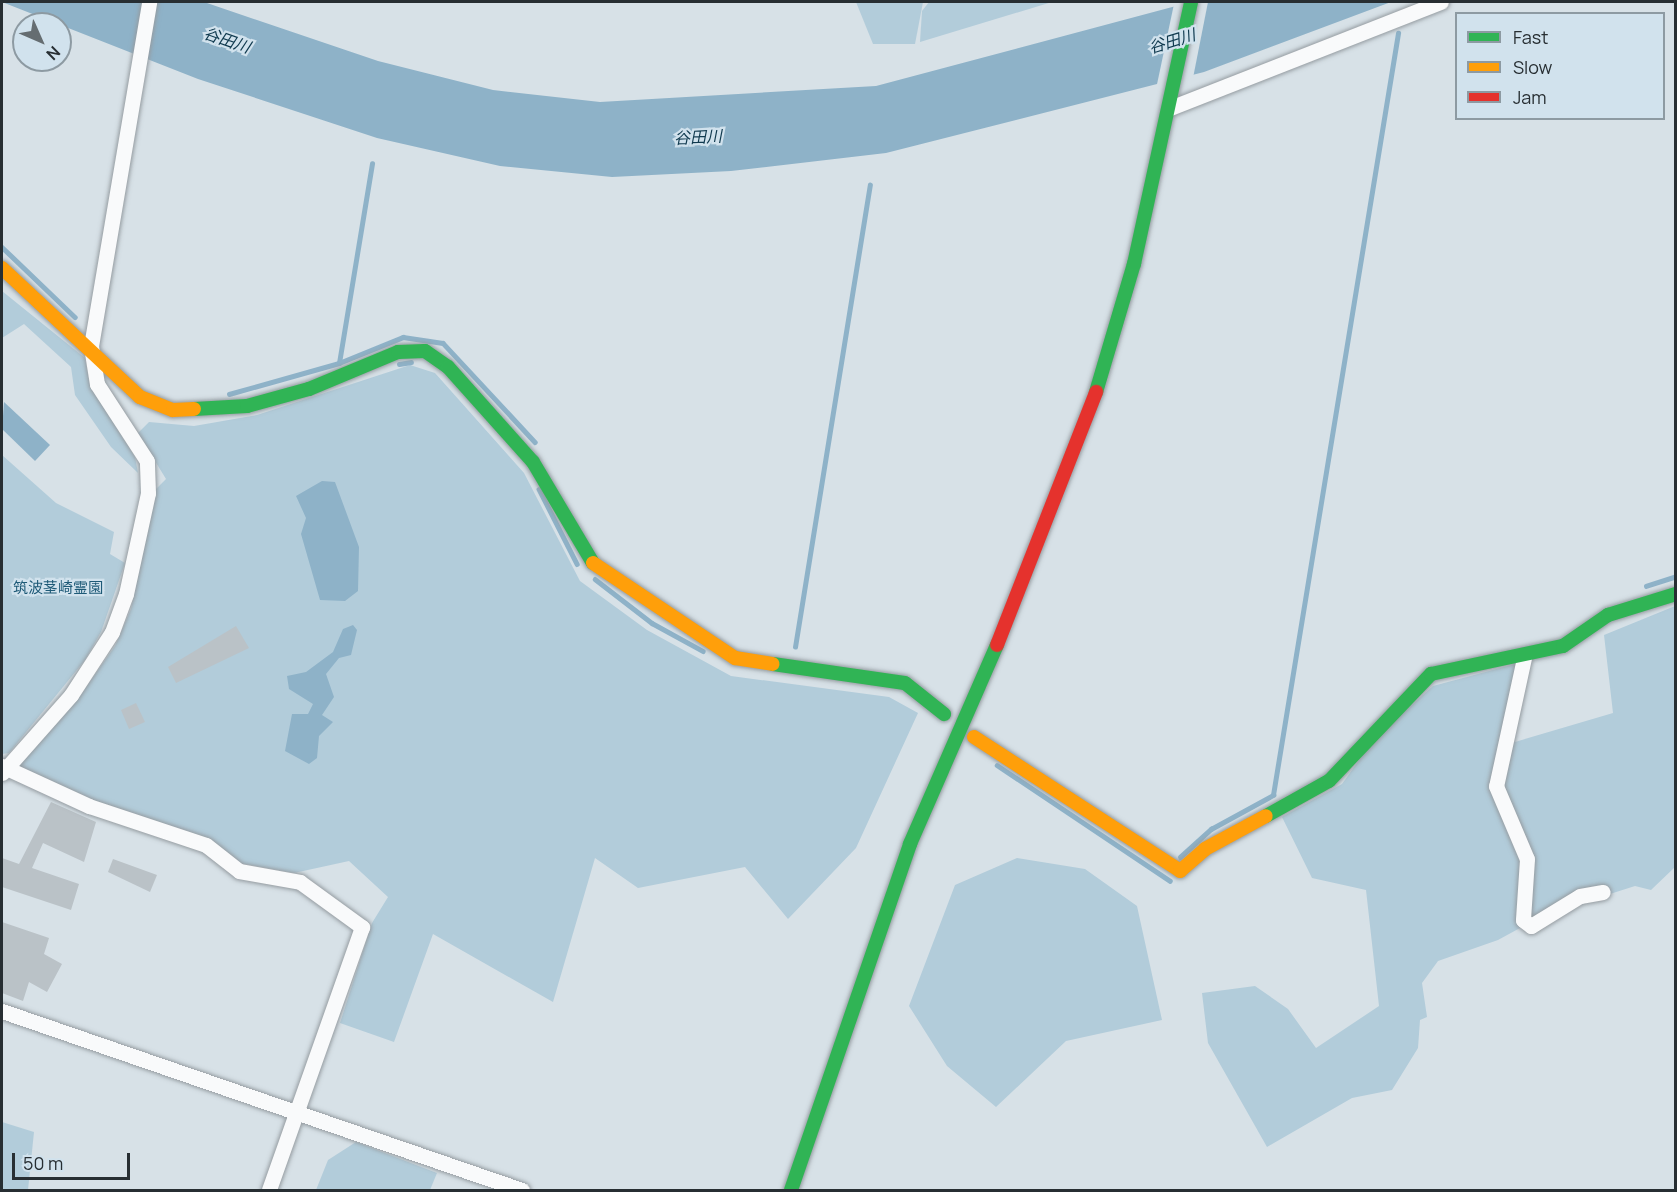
<!DOCTYPE html>
<html>
<head>
<meta charset="utf-8">
<style>
  body { margin:0 }
  #map { position:relative; width:1677px; height:1192px; overflow:hidden; background:#d7e1e7; font-family:Manrope,"Noto Sans JP",sans-serif }
  div>[style] { position:absolute }
  .green>* { inset:0; background:#b2ccda }
  .water>* { inset:0; background:#8eb2c8 }
  .pier>* { inset:0; background:#d7e1e7 }
  .stream>* { height:4.5px; margin:-2.25px; padding:0 2.25px; transform-origin:2.25px; border-radius:2.25px; background:#8eb2c8 }
  .building>* { inset:0; background:#bac2c7 }
  .roads { filter:drop-shadow(0 0 2px #959ca1) drop-shadow(0 0 2px #959ca1) }
  .street>* { height:15px; margin:-7.5px; padding:0 7.5px; transform-origin:7.5px; border-radius:7.5px; background:#f9fafb }
  .fast>* { height:14px; margin:-7px; padding:0 7px; transform-origin:7px; border-radius:7px; background:#30b455 }
  .slow>* { height:14px; margin:-7px; padding:0 7px; transform-origin:7px; border-radius:7px; background:#ff9f0a }
  .jam>* { height:14px; margin:-7px; padding:0 7px; transform-origin:7px; border-radius:7px; background:#e5322d }
  span { translate:-50% -50%; white-space:nowrap; text-align:center; line-height:1.15; -webkit-text-stroke:4.5px #d1e2ed; paint-order:stroke }
  .park-label { font-size:15px; color:#1e5a77 }
  .water-label { font-size:16px; color:#0f394e; font-style:italic }
  .frame { position:absolute; inset:0; border:3px solid #272e32; pointer-events:none }
  .legend { position:absolute; left:1455px; top:12px; width:210px; height:108px; box-sizing:border-box; background:#d1e2ed; border:2px solid #8d9aa2; margin:0; padding:8px 10px; list-style:none; font-size:18px; color:#272e32 }
  .legend li { display:flex; align-items:center; gap:12px; height:30px }
  .legend b { width:30px; border:2px solid #8d9aa2 }
  .north { position:absolute; left:12px; top:12px; width:60px; height:60px; box-sizing:border-box; background:#d1e2ed; border:2px solid #8d9aa2; border-radius:50%; rotate:135deg; font-size:16px; font-weight:700; line-height:24px; text-align:center; color:#272e32 }
  .north::after { content:''; display:block; margin:auto; width:21px; height:27px; background:#656d71; clip-path:polygon(50% 0,100% 100%,50% 72%,0 100%) }
  .scale { position:absolute; left:12px; top:1153px; width:118px; height:27px; box-sizing:border-box; border:3px solid #272e32; border-top:0; padding-left:8px; font-size:18px; line-height:21px; white-space:nowrap; color:#272e32; -webkit-text-stroke:4px #d1e2ed; paint-order:stroke }
</style>
</head>
<body>
<div id="map">
  <div class="green">
    <div style="clip-path:polygon(856px 2px,923px 2px,915px 44px,873px 44px)"></div>
    <div style="clip-path:polygon(929px 2px,1052px 2px,920px 42px,922px 11px)"></div>
    <div style="clip-path:polygon(2px 291px,85px 358px,90px 386px,135px 457px,138px 473px,111px 447px,75px 395px,71px 367px,24px 324px,2px 338px)"></div>
    <div style="clip-path:polygon(410px 365px,435px 373px,524px 473px,580px 581px,647px 630px,731px 676px,889px 697px,918px 713px,856px 848px,788px 919px,745px 867px,638px 888px,595px 858px,553px 1002px,433px 934px,394px 1042px,340px 1023px,372px 923px,388px 897px,349px 861px,294px 873px,239px 863px,209px 839px,89px 799px,15px 768px,84px 690px,115px 646px,131px 609px,156px 489px,166px 479px,138px 433px,149px 422px,194px 426px,257px 415px)"></div>
    <div style="clip-path:polygon(2px 455px,56px 503px,114px 532px,110px 554px,125px 563px,101px 632px,85px 660px,9px 753px,2px 754px)"></div>
    <div style="clip-path:polygon(1675px 606px,1675px 867px,1651px 890px,1635px 886px,1544px 915px,1498px 940px,1438px 961px,1422px 983px,1427px 1017px,1420px 1020px,1418px 1048px,1392px 1090px,1352px 1098px,1267px 1147px,1208px 1043px,1202px 993px,1255px 986px,1288px 1009px,1316px 1048px,1379px 1006px,1366px 890px,1312px 878px,1282px 817px,1342px 784px,1375px 738px,1433px 686px,1519px 663px,1498px 747px,1613px 713px,1604px 635px)"></div>
    <div style="clip-path:polygon(1017px 858px,1085px 869px,1137px 906px,1162px 1020px,1066px 1041px,996px 1107px,947px 1066px,909px 1006px,955px 885px)"></div>
    <div style="clip-path:polygon(2px 1122px,34px 1132px,28px 1190px,2px 1190px)"></div>
    <div style="clip-path:polygon(356px 1142px,437px 1173px,430px 1190px,316px 1190px,328px 1160px)"></div>
  </div>
  <div class="water">
    <div style="clip-path:polygon(2px 2px,204px 2px,378px 61px,493px 90px,600px 102px,876px 86px,1191px 2px,1391px 2px,1204px 72px,886px 153px,731px 171px,612px 177px,500px 166px,377px 138px,198px 79px)"></div>
    <div style="clip-path:polygon(4px 402px,50px 445px,35px 461px,2px 429px)"></div>
    <div style="clip-path:polygon(322px 481px,335px 482px,359px 547px,358px 591px,345px 601px,320px 600px,301px 534px,306px 518px,296px 496px)"></div>
    <div style="clip-path:polygon(353px 625px,357px 630px,351px 655px,339px 658px,326px 674px,334px 697px,322px 715px,333px 722px,319px 736px,317px 758px,309px 764px,285px 751px,292px 714px,308px 714px,313px 704px,289px 689px,287px 676px,306px 672px,333px 652px,343px 629px)"></div>
  </div>
  <div class="pier">
    <div style="clip-path:polygon(1208px 2px,1193px 78px,1156px 89px,1174px 4px)"></div>
  </div>
  <div class="stream">
    <div style="left:2px;top:247px;width:101px;rotate:43.8deg"></div>
    <div style="left:339px;top:363px;width:202px;rotate:-80.6deg"></div>
    <div style="left:399px;top:364px;width:12px;rotate:-9deg"></div>
    <div style="left:229px;top:394px;width:114px;rotate:-15.7deg"></div>
    <div style="left:339px;top:363px;width:69px;rotate:-22.1deg"></div>
    <div style="left:403px;top:337px;width:40px;rotate:8.5deg"></div>
    <div style="left:443px;top:343px;width:135px;rotate:47.1deg"></div>
    <div style="left:539px;top:489px;width:84px;rotate:63.1deg"></div>
    <div style="left:595px;top:579px;width:72px;rotate:37.7deg"></div>
    <div style="left:652px;top:623px;width:58px;rotate:28.8deg"></div>
    <div style="left:1646px;top:586px;width:32px;rotate:-18deg"></div>
    <div style="left:795px;top:647px;width:468px;rotate:-80.8deg"></div>
    <div style="left:997px;top:765px;width:208px;rotate:33.8deg"></div>
    <div style="left:1180px;top:857px;width:42px;rotate:-42.1deg"></div>
    <div style="left:1211px;top:829px;width:71px;rotate:-28.7deg"></div>
    <div style="left:1273px;top:795px;width:772px;rotate:-80.68deg"></div>
  </div>
  <div class="building">
    <div style="clip-path:polygon(236px 626px,249px 648px,176px 683px,168px 667px)"></div>
    <div style="clip-path:polygon(136px 703px,145px 722px,129px 729px,121px 710px)"></div>
    <div style="clip-path:polygon(51px 802px,96px 822px,84px 862px,43px 843px,32px 868px,79px 884px,71px 910px,2px 887px,2px 858px,19px 864px)"></div>
    <div style="clip-path:polygon(113px 859px,157px 875px,150px 892px,108px 872px)"></div>
    <div style="clip-path:polygon(2px 922px,49px 938px,44px 954px,62px 964px,47px 992px,29px 982px,23px 1001px,2px 993px)"></div>
  </div>
  <div class="roads">
    <div class="street">
      <div style="left:1170px;top:108px;width:291px;rotate:-21.4deg"></div>
      <div style="left:1524px;top:658px;width:131px;rotate:102.3deg"></div>
      <div style="left:1496px;top:786px;width:79px;rotate:67deg"></div>
      <div style="left:1527px;top:859px;width:61px;rotate:93.8deg"></div>
      <div style="left:1523px;top:920px;width:10px;rotate:37deg"></div>
      <div style="left:1531px;top:926px;width:57px;rotate:-31.5deg"></div>
      <div style="left:1580px;top:896px;width:23px;rotate:-10deg"></div>
      <div style="left:2px;top:766px;width:96px;rotate:24.7deg"></div>
      <div style="left:89px;top:806px;width:123px;rotate:18.4deg"></div>
      <div style="left:206px;top:845px;width:42px;rotate:38.2deg"></div>
      <div style="left:239px;top:871px;width:62px;rotate:10.2deg"></div>
      <div style="left:300px;top:882px;width:77px;rotate:36deg"></div>
      <div style="left:362px;top:927px;width:279px;rotate:109.5deg"></div>
      <div style="left:2px;top:773px;width:104px;rotate:-48.5deg"></div>
      <div style="left:71px;top:695px;width:75px;rotate:-56.9deg"></div>
      <div style="left:112px;top:632px;width:40px;rotate:-69.8deg"></div>
      <div style="left:126px;top:594px;width:103px;rotate:-77.7deg"></div>
      <div style="left:148px;top:493px;width:32px;rotate:-92deg"></div>
      <div style="left:147px;top:461px;width:92px;rotate:-123deg"></div>
      <div style="left:97px;top:384px;width:38px;rotate:-99deg"></div>
      <div style="left:91px;top:346px;width:349px;rotate:-80.4deg"></div>
      <div style="left:2px;top:1011px;width:550px;rotate:19deg"></div>
    </div>
    <div class="fast">
      <div style="left:1096px;top:392px;width:134px;rotate:-73.5deg"></div>
      <div style="left:1134px;top:264px;width:268px;rotate:-77.7deg"></div>
      <div style="left:194px;top:409px;width:53px;rotate:-3.2deg"></div>
      <div style="left:247px;top:406px;width:64px;rotate:-15.3deg"></div>
      <div style="left:309px;top:389px;width:96px;rotate:-22.6deg"></div>
      <div style="left:398px;top:352px;width:27px;rotate:-2deg"></div>
      <div style="left:425px;top:351px;width:28px;rotate:35deg"></div>
      <div style="left:448px;top:367px;width:127px;rotate:48.2deg"></div>
      <div style="left:533px;top:462px;width:117px;rotate:59.3deg"></div>
      <div style="left:773px;top:664px;width:133px;rotate:8.2deg"></div>
      <div style="left:905px;top:683px;width:50px;rotate:38.5deg"></div>
      <div style="left:1266px;top:816px;width:72px;rotate:-29.1deg"></div>
      <div style="left:1329px;top:781px;width:148px;rotate:-46.4deg"></div>
      <div style="left:1431px;top:674px;width:135px;rotate:-12deg"></div>
      <div style="left:1563px;top:646px;width:55px;rotate:-34.6deg"></div>
      <div style="left:1608px;top:615px;width:71px;rotate:-17.2deg"></div>
      <div style="left:791px;top:1190px;width:366px;rotate:-71deg"></div>
      <div style="left:910px;top:844px;width:217px;rotate:-66.4deg"></div>
    </div>
    <div class="slow">
      <div style="left:2px;top:268px;width:189px;rotate:43.1deg"></div>
      <div style="left:140px;top:397px;width:35px;rotate:22deg"></div>
      <div style="left:173px;top:410px;width:21px;rotate:-3deg"></div>
      <div style="left:593px;top:563px;width:171px;rotate:33.8deg"></div>
      <div style="left:735px;top:658px;width:38px;rotate:9deg"></div>
      <div style="left:974px;top:737px;width:246px;rotate:33deg"></div>
      <div style="left:1180px;top:871px;width:33px;rotate:-41deg"></div>
      <div style="left:1205px;top:849px;width:69px;rotate:-28.4deg"></div>
    </div>
    <div class="jam">
      <div style="left:997px;top:645px;width:272px;rotate:-68.6deg"></div>
    </div>
  </div>
  <div class="park-label">
    <span style="left:58px;top:588px">筑波茎崎霊園</span>
  </div>
  <div class="water-label">
    <span style="left:227px;top:40px;rotate:19deg">谷田川</span>
    <span style="left:1172px;top:41px;rotate:-17deg">谷田川</span>
    <span style="left:698px;top:137px;rotate:-3deg">谷田川</span>
  </div>
  <div class="frame"></div>
  <ul class="legend">
  <li><b style="height:8px;background:#30b455"></b>Fast</li>
  <li><b style="height:8px;background:#ff9f0a"></b>Slow</li>
  <li><b style="height:8px;background:#e5322d"></b>Jam</li>
  </ul>
  <div class="north">N</div>
  <div class="scale">50 m</div>
</div>
</body>
</html>
